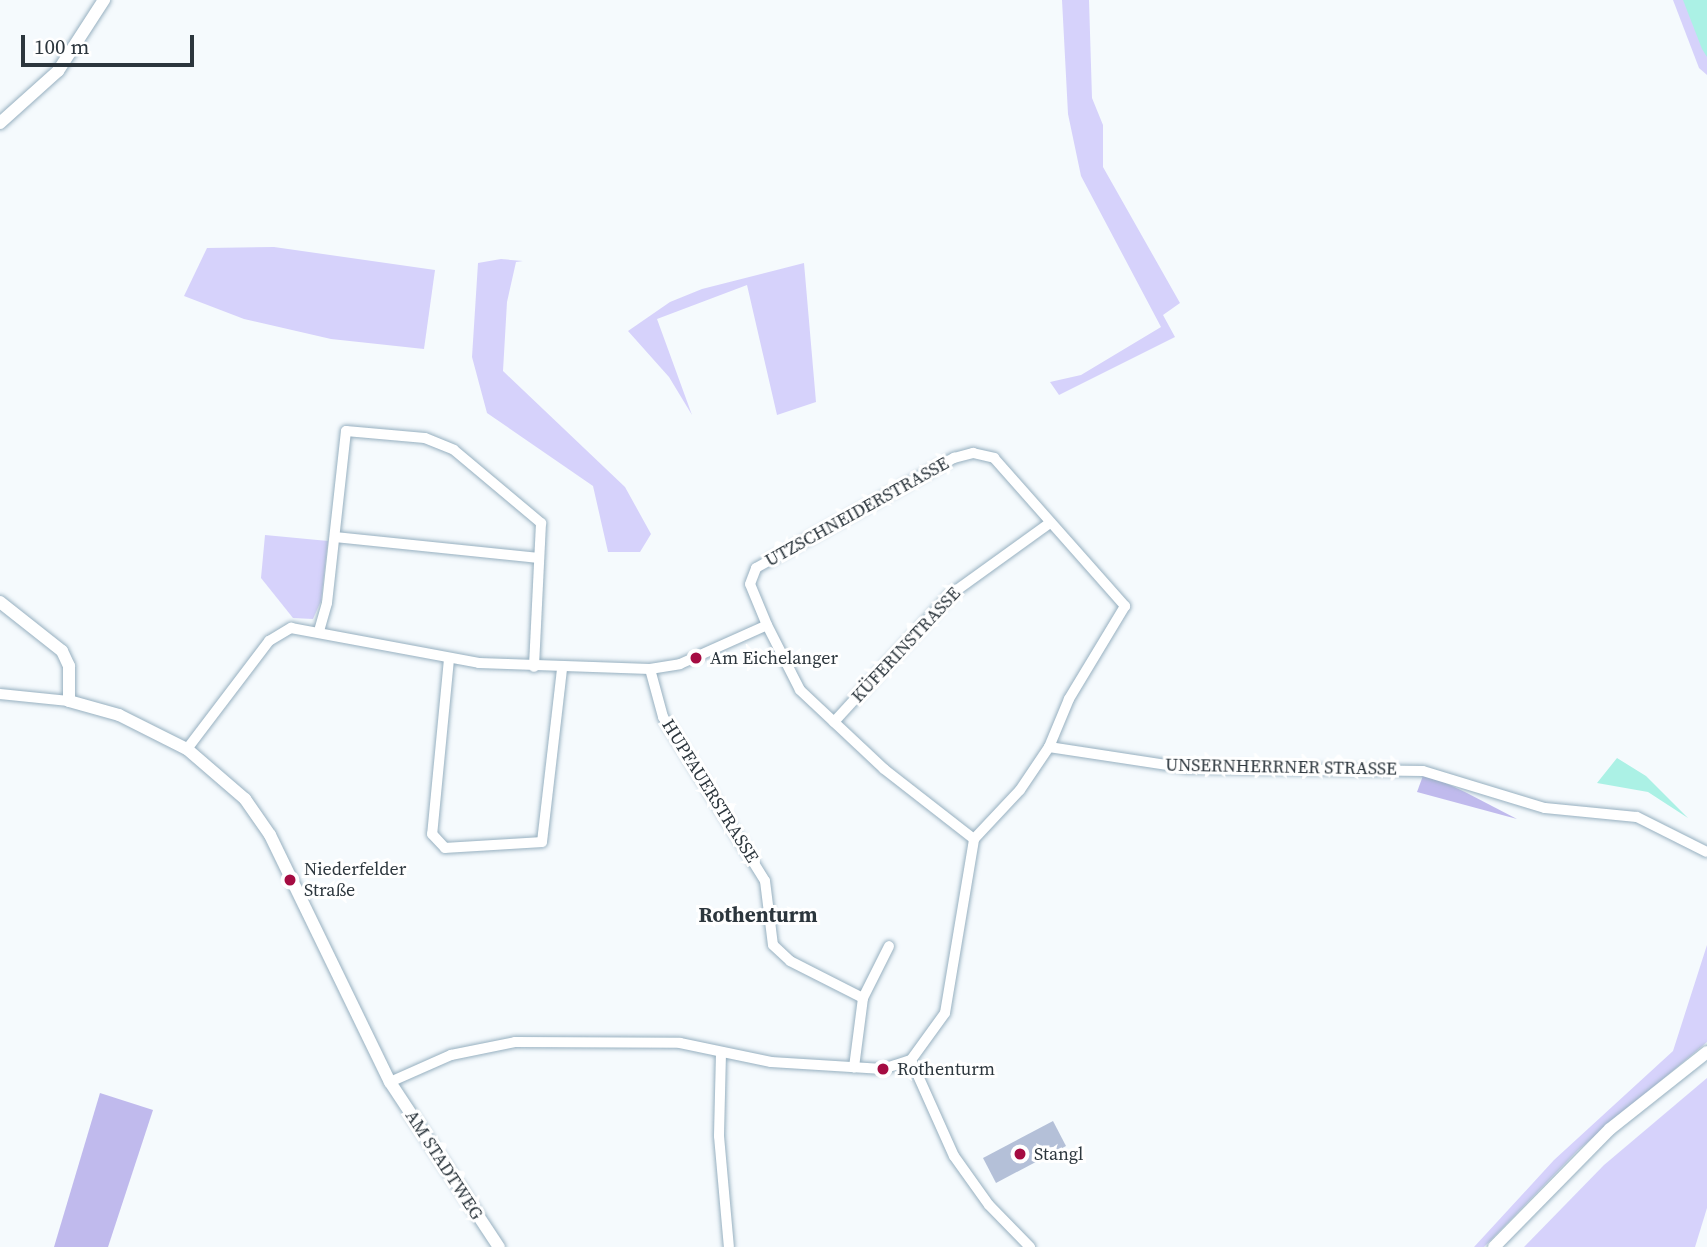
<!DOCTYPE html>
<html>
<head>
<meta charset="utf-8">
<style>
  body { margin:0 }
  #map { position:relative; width:1707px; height:1247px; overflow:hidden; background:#f5fafd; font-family:"Source Serif 4",serif }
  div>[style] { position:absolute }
  .green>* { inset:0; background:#d6d2fb }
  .forest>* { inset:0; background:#c0baed }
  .water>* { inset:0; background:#abf1e5 }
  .building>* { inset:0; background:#b4c0d8 }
  .roads { filter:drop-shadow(0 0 2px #97b0c0) drop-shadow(0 0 2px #97b0c0) }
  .street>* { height:10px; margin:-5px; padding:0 5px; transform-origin:5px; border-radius:5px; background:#fff }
  .secondary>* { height:12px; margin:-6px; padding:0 6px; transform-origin:6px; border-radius:6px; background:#fff }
  .dots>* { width:19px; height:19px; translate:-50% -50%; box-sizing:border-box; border:4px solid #fff; border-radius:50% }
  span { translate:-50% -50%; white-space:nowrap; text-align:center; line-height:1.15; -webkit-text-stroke:6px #fff; paint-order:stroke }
  .street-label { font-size:18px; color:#2c363d }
  .poi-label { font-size:18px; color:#2c363d }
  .left { translate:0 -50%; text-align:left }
  .quarter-label { font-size:21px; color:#2c363d; font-weight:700 }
  .scale { position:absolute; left:21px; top:35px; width:173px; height:32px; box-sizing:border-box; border:4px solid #2c363d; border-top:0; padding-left:9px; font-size:21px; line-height:24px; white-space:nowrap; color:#2c363d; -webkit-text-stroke:5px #fff; paint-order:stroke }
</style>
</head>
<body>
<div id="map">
  <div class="green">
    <div style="clip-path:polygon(1062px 0,1089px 0,1092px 98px,1103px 125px,1103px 167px,1180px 303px,1163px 315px,1175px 337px,1059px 395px,1050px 382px,1081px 375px,1161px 327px,1081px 176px,1068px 114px)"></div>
    <div style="clip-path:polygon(1673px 0,1707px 0,1707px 75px,1699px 68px)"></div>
    <div style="clip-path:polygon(274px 247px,435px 270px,424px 349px,331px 339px,244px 319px,184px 296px,207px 248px)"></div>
    <div style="clip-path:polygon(501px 259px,523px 261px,516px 262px,507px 302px,503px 371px,625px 487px,651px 534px,640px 552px,608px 552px,593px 486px,487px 413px,472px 357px,478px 263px)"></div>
    <div style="clip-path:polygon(804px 263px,816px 402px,777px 415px,747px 285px,657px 319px,692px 415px,669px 377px,628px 331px,670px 302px,702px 289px)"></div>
    <div style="clip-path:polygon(265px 535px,328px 541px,321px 601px,313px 619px,293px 618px,261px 578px)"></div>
    <div style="clip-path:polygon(1707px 945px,1707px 1042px,1578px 1150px,1484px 1247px,1474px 1247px,1554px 1160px,1673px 1051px)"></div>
    <div style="clip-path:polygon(1707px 1078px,1707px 1208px,1695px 1247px,1524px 1247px,1604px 1165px)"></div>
  </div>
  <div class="forest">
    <div style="clip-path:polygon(1424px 773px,1465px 792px,1517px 819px,1417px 792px)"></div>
    <div style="clip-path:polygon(100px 1093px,153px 1110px,108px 1247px,54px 1247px)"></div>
  </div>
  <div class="water">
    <div style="clip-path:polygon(1683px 0,1707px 0,1707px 57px,1702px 49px)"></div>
    <div style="clip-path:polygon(1617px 758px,1646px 776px,1688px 818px,1648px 792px,1597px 783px)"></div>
  </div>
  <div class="building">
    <div style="clip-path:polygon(1053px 1121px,1066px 1146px,996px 1183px,983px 1158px)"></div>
  </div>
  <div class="roads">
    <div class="street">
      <div style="left:335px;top:537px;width:205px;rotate:5.9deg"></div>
      <div style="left:767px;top:625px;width:44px;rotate:-112.5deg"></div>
      <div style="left:750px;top:584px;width:17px;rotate:-69deg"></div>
      <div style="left:756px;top:568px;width:227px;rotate:-29.1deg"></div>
      <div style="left:954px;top:458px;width:20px;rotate:-15deg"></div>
      <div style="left:973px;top:453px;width:22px;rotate:13deg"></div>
      <div style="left:994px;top:458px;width:198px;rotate:48.5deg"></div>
      <div style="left:1125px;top:606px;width:109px;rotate:121.1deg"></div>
      <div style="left:1069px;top:699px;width:52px;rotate:112.6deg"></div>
      <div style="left:319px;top:631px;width:29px;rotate:-74deg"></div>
      <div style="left:327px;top:603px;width:173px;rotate:-83.7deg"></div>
      <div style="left:346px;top:431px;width:79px;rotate:5.1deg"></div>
      <div style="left:425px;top:438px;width:31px;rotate:22deg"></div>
      <div style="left:454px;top:450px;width:114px;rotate:40deg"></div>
      <div style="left:541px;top:523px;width:144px;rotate:92.8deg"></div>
      <div style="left:449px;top:659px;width:176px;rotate:95.5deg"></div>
      <div style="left:432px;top:834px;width:19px;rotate:47deg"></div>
      <div style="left:445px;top:848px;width:97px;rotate:-3.5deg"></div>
      <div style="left:542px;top:842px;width:175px;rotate:-83.4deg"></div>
      <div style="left:650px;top:669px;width:50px;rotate:74.8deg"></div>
      <div style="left:663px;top:717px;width:193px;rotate:58.1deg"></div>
      <div style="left:765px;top:881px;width:64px;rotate:82.9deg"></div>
      <div style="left:773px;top:945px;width:23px;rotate:43deg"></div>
      <div style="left:790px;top:961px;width:82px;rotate:26.9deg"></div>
      <div style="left:863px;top:998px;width:70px;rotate:97.4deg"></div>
      <div style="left:0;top:694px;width:69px;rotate:5.8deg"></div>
      <div style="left:834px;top:722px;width:172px;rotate:-47.6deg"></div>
      <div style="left:950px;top:595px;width:123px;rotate:-35.8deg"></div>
      <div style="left:187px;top:749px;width:136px;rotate:-52.8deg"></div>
      <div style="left:269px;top:641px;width:26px;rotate:-31deg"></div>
      <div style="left:291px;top:628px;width:191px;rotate:10.5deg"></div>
      <div style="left:479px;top:663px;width:171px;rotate:2deg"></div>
      <div style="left:650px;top:669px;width:30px;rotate:-9deg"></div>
      <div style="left:680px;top:664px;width:95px;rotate:-24.1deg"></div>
      <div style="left:767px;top:625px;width:73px;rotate:63.1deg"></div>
      <div style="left:800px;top:690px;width:115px;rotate:43.2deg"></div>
      <div style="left:884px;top:769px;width:114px;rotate:37.9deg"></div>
      <div style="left:863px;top:998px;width:58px;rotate:-63.4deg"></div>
      <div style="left:721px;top:1053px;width:83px;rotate:91.4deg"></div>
      <div style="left:719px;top:1136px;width:111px;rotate:84.9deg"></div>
      <div style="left:911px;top:1060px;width:105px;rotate:65.9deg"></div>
      <div style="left:954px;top:1156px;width:60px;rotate:54.5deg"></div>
      <div style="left:989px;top:1205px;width:59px;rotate:45.7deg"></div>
      <div style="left:390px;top:1082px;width:67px;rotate:-23.9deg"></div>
      <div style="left:451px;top:1055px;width:65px;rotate:-11.5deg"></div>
      <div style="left:515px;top:1042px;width:165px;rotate:0.3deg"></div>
      <div style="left:680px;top:1043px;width:93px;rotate:11.8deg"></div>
      <div style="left:771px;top:1062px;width:112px;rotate:3.6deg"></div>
      <div style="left:883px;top:1069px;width:29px;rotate:-18deg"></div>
      <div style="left:911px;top:1060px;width:58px;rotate:-54.1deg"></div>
      <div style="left:945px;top:1013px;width:176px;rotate:-80.5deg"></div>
      <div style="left:974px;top:839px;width:67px;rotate:-46.8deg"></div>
      <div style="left:1020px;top:790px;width:52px;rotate:-56deg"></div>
      <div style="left:1049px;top:747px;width:140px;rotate:8.7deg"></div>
      <div style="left:1187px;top:768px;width:236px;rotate:0.7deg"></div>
      <div style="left:1423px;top:771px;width:127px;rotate:16.9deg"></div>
      <div style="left:1545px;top:808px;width:92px;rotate:5.6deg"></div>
      <div style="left:1637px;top:817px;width:78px;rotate:26.6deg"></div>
    </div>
    <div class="secondary">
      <div style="left:0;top:123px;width:78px;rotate:-41.9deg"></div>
      <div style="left:58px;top:71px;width:85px;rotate:-57.1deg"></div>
      <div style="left:0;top:602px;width:79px;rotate:38.3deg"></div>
      <div style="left:62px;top:651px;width:17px;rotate:65deg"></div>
      <div style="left:69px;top:666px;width:35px;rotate:90deg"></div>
      <div style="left:69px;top:701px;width:52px;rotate:15.6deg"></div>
      <div style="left:119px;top:715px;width:76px;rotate:26.6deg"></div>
      <div style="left:187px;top:749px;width:77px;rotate:40.8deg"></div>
      <div style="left:245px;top:799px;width:44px;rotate:55.2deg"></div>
      <div style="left:270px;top:835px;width:275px;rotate:64.1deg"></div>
      <div style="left:390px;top:1082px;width:198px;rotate:56.6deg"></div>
      <div style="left:1494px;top:1247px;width:165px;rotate:-45.5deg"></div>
      <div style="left:1610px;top:1129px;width:124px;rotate:-38.4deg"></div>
    </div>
  </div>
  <div class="dots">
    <div style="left:696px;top:658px;background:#a50c42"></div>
    <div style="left:290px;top:880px;background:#a50c42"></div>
    <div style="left:883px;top:1069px;background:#a50c42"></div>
    <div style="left:1020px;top:1154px;background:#a50c42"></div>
  </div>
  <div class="street-label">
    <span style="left:857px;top:512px;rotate:-29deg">UTZSCHNEIDERSTRASSE</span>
    <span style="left:906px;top:645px;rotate:-47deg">KÜFERINSTRASSE</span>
    <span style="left:1281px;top:767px;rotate:1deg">UNSERNHERRNER STRASSE</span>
    <span style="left:710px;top:791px;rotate:58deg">HUPFAUERSTRASSE</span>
    <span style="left:444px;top:1165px;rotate:57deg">AM STADTWEG</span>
  </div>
  <div class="poi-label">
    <span class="left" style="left:710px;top:658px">Am Eichelanger</span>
    <span class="left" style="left:304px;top:880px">Niederfelder<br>Straße</span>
    <span class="left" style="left:897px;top:1069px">Rothenturm</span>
    <span class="left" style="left:1034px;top:1154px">Stangl</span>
  </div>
  <div class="quarter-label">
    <span style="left:758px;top:915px">Rothenturm</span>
  </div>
  <div class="scale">100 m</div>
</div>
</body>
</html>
